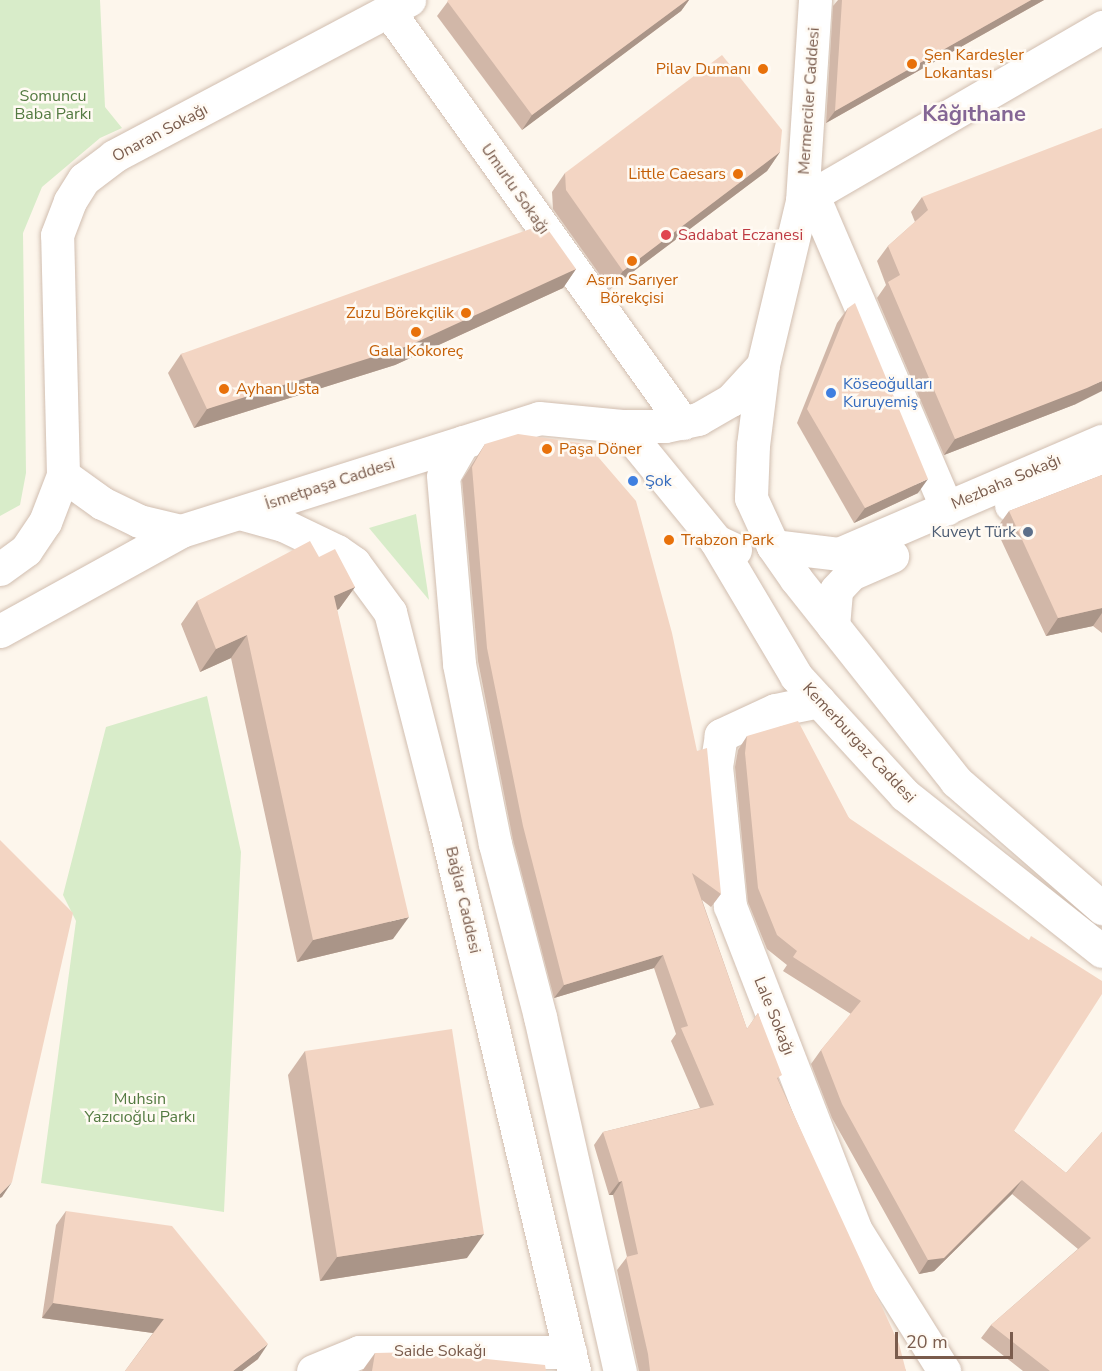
<!DOCTYPE html>
<html>
<head>
<meta charset="utf-8">
<style>
  body { margin:0 }
  #map { position:relative; width:1102px; height:1371px; overflow:hidden; background:#fdf6ec; font-family:"Nunito Sans",sans-serif }
  div>[style] { position:absolute }
  .green>* { inset:0; background:#d8ecc9 }
  .roads { filter:drop-shadow(0 0 2px #d1beb0) drop-shadow(0 0 2px #d1beb0) }
  .street>* { height:33px; margin:-16.5px; padding:0 16.5px; transform-origin:16.5px; border-radius:16.5px; background:#fff }
  .secondary>* { height:33px; margin:-16.5px; padding:0 16.5px; transform-origin:16.5px; border-radius:16.5px; background:#fff }
  .wall>* { inset:0; background:#d1b7a8 }
  .shaded-wall>* { inset:0; background:#aa9588 }
  .building>* { inset:0; background:#f3d5c3 }
  .dots>* { width:16px; height:16px; translate:-50% -50%; box-sizing:border-box; border:3px solid #fffaf3; border-radius:50% }
  span { translate:-50% -50%; white-space:nowrap; text-align:center; line-height:1.15; -webkit-text-stroke:5px #fffaf3; paint-order:stroke }
  .food-label { font-size:16px; color:#c56008 }
  .left { translate:0 -50%; text-align:left }
  .right { translate:-100% -50%; text-align:right }
  .park-label { font-size:16px; color:#537a41 }
  .street-label { font-size:16px; color:#7a5c4d }
  .health-label { font-size:16px; color:#be3a42 }
  .shop-label { font-size:16px; color:#366cbe }
  .service-label { font-size:16px; color:#4e5e75 }
  .district-label { font-size:22px; color:#846695; font-weight:700 }
  .scale { position:absolute; left:895px; top:1332px; width:118px; height:27px; box-sizing:border-box; border:3px solid #7a5c4d; border-top:0; padding-left:8px; font-size:18px; line-height:21px; white-space:nowrap; color:#7a5c4d; -webkit-text-stroke:4px #fffaf3; paint-order:stroke }
</style>
</head>
<body>
<div id="map">
  <div class="green">
    <div style="clip-path:polygon(0 0,100px 0,105px 107px,122px 128px,100px 138px,42px 187px,23px 233px,26px 473px,20px 505px,0 516px)"></div>
    <div style="clip-path:polygon(416px 514px,429px 600px,369px 528px)"></div>
    <div style="clip-path:polygon(207px 696px,241px 852px,224px 1212px,41px 1183px,76px 921px,63px 895px,106px 727px)"></div>
  </div>
  <div class="roads">
    <div class="street">
      <div style="left:390px;top:13px;width:504px;rotate:54.45deg"></div>
      <div style="left:813px;top:196px;width:340px;rotate:66.8deg"></div>
      <div style="left:802px;top:201px;width:347px;rotate:-30.1deg"></div>
      <div style="left:819px;top:701px;width:45px;rotate:168.4deg"></div>
      <div style="left:775px;top:710px;width:60px;rotate:155.2deg"></div>
      <div style="left:721px;top:735px;width:31px;rotate:99deg"></div>
      <div style="left:716px;top:766px;width:141px;rotate:84.3deg"></div>
      <div style="left:730px;top:906px;width:346px;rotate:68.8deg"></div>
      <div style="left:855px;top:1229px;width:168px;rotate:57.9deg"></div>
      <div style="left:313px;top:1371px;width:50px;rotate:-22.4deg"></div>
      <div style="left:359px;top:1352px;width:211px"></div>
    </div>
    <div class="secondary">
      <div style="left:815px;top:0;width:201px;rotate:93.7deg"></div>
      <div style="left:802px;top:201px;width:169px;rotate:103.4deg"></div>
      <div style="left:763px;top:365px;width:81px;rotate:97.1deg"></div>
      <div style="left:753px;top:445px;width:53px;rotate:92.2deg"></div>
      <div style="left:751px;top:498px;width:53px;rotate:65.4deg"></div>
      <div style="left:773px;top:546px;width:40px;rotate:55.1deg"></div>
      <div style="left:796px;top:579px;width:258px;rotate:51.6deg"></div>
      <div style="left:956px;top:781px;width:194px;rotate:41deg"></div>
      <div style="left:622px;top:426px;width:149px;rotate:50.7deg"></div>
      <div style="left:716px;top:541px;width:21px;rotate:25deg"></div>
      <div style="left:463px;top:442px;width:39px;rotate:120deg"></div>
      <div style="left:443px;top:476px;width:189px;rotate:85.1deg"></div>
      <div style="left:459px;top:664px;width:184px;rotate:78.7deg"></div>
      <div style="left:495px;top:844px;width:179px;rotate:75.4deg"></div>
      <div style="left:540px;top:1017px;width:363px;rotate:77.3deg"></div>
      <div style="left:63px;top:475px;width:48px;rotate:35.7deg"></div>
      <div style="left:102px;top:503px;width:41px;rotate:25.9deg"></div>
      <div style="left:139px;top:521px;width:43px;rotate:13.4deg"></div>
      <div style="left:1011px;top:505px;width:99px;rotate:-22.7deg"></div>
      <div style="left:240px;top:513px;width:45px;rotate:15.6deg"></div>
      <div style="left:283px;top:525px;width:60px;rotate:25.7deg"></div>
      <div style="left:337px;top:551px;width:21px;rotate:35deg"></div>
      <div style="left:354px;top:563px;width:61px;rotate:53.7deg"></div>
      <div style="left:390px;top:612px;width:221px;rotate:75.6deg"></div>
      <div style="left:445px;top:826px;width:560px;rotate:76.68deg"></div>
      <div style="left:716px;top:541px;width:157px;rotate:59.3deg"></div>
      <div style="left:796px;top:676px;width:161px;rotate:47.5deg"></div>
      <div style="left:905px;top:795px;width:251px;rotate:38.4deg"></div>
      <div style="left:773px;top:546px;width:66px;rotate:6.9deg"></div>
      <div style="left:839px;top:554px;width:286px;rotate:-23.3deg"></div>
      <div style="left:0;top:569px;width:32px;rotate:-36deg"></div>
      <div style="left:26px;top:550px;width:34px;rotate:-56deg"></div>
      <div style="left:45px;top:522px;width:50px;rotate:-69deg"></div>
      <div style="left:63px;top:475px;width:240px;rotate:-91.4deg"></div>
      <div style="left:57px;top:235px;width:36px;rotate:-69deg"></div>
      <div style="left:70px;top:201px;width:26px;rotate:-58deg"></div>
      <div style="left:84px;top:179px;width:38px;rotate:-37deg"></div>
      <div style="left:114px;top:156px;width:334px;rotate:-27.9deg"></div>
      <div style="left:833px;top:626px;width:36px;rotate:-85deg"></div>
      <div style="left:836px;top:590px;width:22px;rotate:-47deg"></div>
      <div style="left:851px;top:574px;width:45px;rotate:-23.7deg"></div>
      <div style="left:0;top:631px;width:207px;rotate:-28.9deg"></div>
      <div style="left:181px;top:531px;width:375px;rotate:-17.5deg"></div>
      <div style="left:539px;top:418px;width:83px;rotate:5.5deg"></div>
      <div style="left:622px;top:426px;width:43px"></div>
      <div style="left:665px;top:426px;width:34px;rotate:-12deg"></div>
      <div style="left:698px;top:419px;width:38px;rotate:-30deg"></div>
      <div style="left:731px;top:400px;width:47px;rotate:-47.6deg"></div>
    </div>
  </div>
  <div class="wall">
    <div style="clip-path:polygon(449px 0,689px 0,681px 11px,522px 130px,437px 16px)"></div>
    <div style="clip-path:polygon(838px 0,1044px 0,826px 123px,833px 6px)"></div>
    <div style="clip-path:polygon(780px 152px,767px 171px,610px 289px,553px 209px,552px 192px,565px 173px)"></div>
    <div style="clip-path:polygon(922px 197px,1076px 404px,944px 455px,877px 298px,886px 285px,877px 261px,888px 246px,915px 222px,911px 212px)"></div>
    <div style="clip-path:polygon(576px 269px,563px 288px,395px 365px,194px 428px,168px 373px,181px 354px)"></div>
    <div style="clip-path:polygon(848px 308px,918px 493px,854px 523px,797px 423px,837px 323px)"></div>
    <div style="clip-path:polygon(485px 444px,721px 894px,711px 907px,702px 900px,747px 1029px,758px 1013px,779px 1081px,906px 1371px,639px 1371px,617px 1270px,627px 1257px,613px 1195px,609px 1195px,594px 1145px,603px 1132px,700px 1108px,671px 1041px,676px 1034px,654px 968px,554px 998px,513px 840px,478px 661px,462px 480px,476px 458px)"></div>
    <div style="clip-path:polygon(1102px 475px,1102px 633px,1093px 626px,1046px 636px,996px 529px,1009px 511px)"></div>
    <div style="clip-path:polygon(319px 557px,355px 587px,339px 609px,337px 610px,393px 939px,297px 962px,231px 658px,200px 672px,181px 624px,197px 601px)"></div>
    <div style="clip-path:polygon(747px 736px,849px 818px,1014px 1131px,1066px 1173px,1102px 1132px,1102px 1371px,1023px 1371px,981px 1338px,991px 1325px,1078px 1249px,1012px 1194px,934px 1271px,919px 1274px,832px 1118px,811px 1064px,821px 1050px,851px 1014px,783px 971px,787px 965px,767px 949px,748px 902px,735px 767px,738px 750px)"></div>
    <div style="clip-path:polygon(305px 1051px,467px 1258px,320px 1281px,288px 1075px)"></div>
    <div style="clip-path:polygon(66px 1211px,258px 1359px,242px 1371px,125px 1371px,153px 1333px,42px 1318px,56px 1225px)"></div>
    <div style="clip-path:polygon(375px 1353px,546px 1371px,362px 1371px)"></div>
  </div>
  <div class="shaded-wall">
    <div style="clip-path:polygon(687px 0,689px 0,681px 11px,522px 130px,532px 115px)"></div>
    <div style="clip-path:polygon(1031px 0,1044px 0,826px 123px,835px 111px)"></div>
    <div style="clip-path:polygon(780px 152px,767px 171px,610px 289px,623px 271px)"></div>
    <div style="clip-path:polygon(576px 269px,563px 288px,395px 365px,194px 428px,207px 409px)"></div>
    <div style="clip-path:polygon(1102px 381px,1102px 391px,1076px 404px,944px 455px,955px 439px)"></div>
    <div style="clip-path:polygon(928px 479px,918px 493px,854px 523px,865px 508px)"></div>
    <div style="clip-path:polygon(355px 587px,339px 609px,318px 619px,334px 596px)"></div>
    <div style="clip-path:polygon(1102px 608px,1102px 613px,1093px 626px,1046px 636px,1058px 618px)"></div>
    <div style="clip-path:polygon(247px 635px,231px 658px,200px 672px,216px 649px)"></div>
    <div style="clip-path:polygon(409px 917px,393px 939px,297px 962px,313px 940px)"></div>
    <div style="clip-path:polygon(663px 955px,654px 968px,554px 998px,564px 985px)"></div>
    <div style="clip-path:polygon(1022px 1180px,1012px 1194px,934px 1271px,919px 1274px,928px 1260px)"></div>
    <div style="clip-path:polygon(622px 1181px,613px 1195px,609px 1195px,619px 1182px)"></div>
    <div style="clip-path:polygon(12px 1182px,2px 1197px,0 1198px,0 1194px)"></div>
    <div style="clip-path:polygon(484px 1234px,467px 1258px,320px 1281px,337px 1257px)"></div>
    <div style="clip-path:polygon(53px 1303px,164px 1319px,153px 1333px,42px 1318px)"></div>
    <div style="clip-path:polygon(268px 1344px,258px 1359px,242px 1371px,233px 1371px)"></div>
  </div>
  <div class="building">
    <div style="clip-path:polygon(449px 0,687px 0,532px 115px,447px 1px)"></div>
    <div style="clip-path:polygon(842px 0,1031px 0,835px 111px)"></div>
    <div style="clip-path:polygon(722px 55px,782px 130px,780px 152px,623px 271px,566px 190px,565px 173px)"></div>
    <div style="clip-path:polygon(1102px 128px,1102px 381px,1087px 388px,955px 439px,888px 282px,900px 275px,888px 246px,928px 210px,922px 197px)"></div>
    <div style="clip-path:polygon(544px 224px,576px 269px,408px 346px,207px 409px,181px 354px)"></div>
    <div style="clip-path:polygon(855px 303px,928px 479px,865px 508px,807px 409px,848px 308px)"></div>
    <div style="clip-path:polygon(518px 434px,587px 444px,636px 501px,672px 633px,697px 751px,707px 748px,721px 894px,692px 873px,747px 1029px,758px 1013px,782px 1075px,777px 1078px,899px 1344px,906px 1371px,650px 1371px,648px 1354px,626px 1257px,638px 1254px,622px 1181px,619px 1182px,603px 1132px,714px 1105px,681px 1028px,688px 1026px,663px 955px,564px 985px,523px 826px,487px 648px,472px 467px,485px 444px)"></div>
    <div style="clip-path:polygon(1102px 475px,1102px 608px,1058px 618px,1009px 511px)"></div>
    <div style="clip-path:polygon(310px 541px,319px 557px,335px 549px,355px 587px,334px 596px,409px 917px,313px 940px,247px 635px,216px 649px,197px 601px)"></div>
    <div style="clip-path:polygon(798px 721px,849px 818px,1029px 940px,1031px 936px,1102px 981px,1102px 994px,1014px 1131px,1066px 1173px,1102px 1132px,1102px 1371px,1050px 1371px,991px 1325px,1091px 1238px,1022px 1180px,944px 1258px,928px 1260px,842px 1104px,821px 1050px,861px 1001px,793px 957px,797px 951px,777px 935px,758px 888px,745px 753px,747px 736px)"></div>
    <div style="clip-path:polygon(0 840px,73px 913px,12px 1182px,0 1194px)"></div>
    <div style="clip-path:polygon(452px 1029px,484px 1234px,337px 1257px,305px 1051px)"></div>
    <div style="clip-path:polygon(66px 1211px,172px 1226px,268px 1344px,233px 1371px,125px 1371px,164px 1319px,53px 1303px)"></div>
    <div style="clip-path:polygon(418px 1352px,545px 1365px,546px 1371px,372px 1371px,375px 1353px)"></div>
  </div>
  <div class="dots">
    <div style="left:912px;top:64px;background:#e8710a"></div>
    <div style="left:763px;top:69px;background:#e8710a"></div>
    <div style="left:738px;top:174px;background:#e8710a"></div>
    <div style="left:666px;top:235px;background:#e0444e"></div>
    <div style="left:632px;top:261px;background:#e8710a"></div>
    <div style="left:466px;top:313px;background:#e8710a"></div>
    <div style="left:416px;top:332px;background:#e8710a"></div>
    <div style="left:224px;top:389px;background:#e8710a"></div>
    <div style="left:831px;top:393px;background:#3f7fe0"></div>
    <div style="left:547px;top:449px;background:#e8710a"></div>
    <div style="left:633px;top:481px;background:#3f7fe0"></div>
    <div style="left:1028px;top:532px;background:#5c6f8a"></div>
    <div style="left:669px;top:540px;background:#e8710a"></div>
  </div>
  <div class="food-label">
    <span class="left" style="left:924px;top:64px">Şen Kardeşler<br>Lokantası</span>
    <span class="right" style="left:751px;top:69px">Pilav Dumanı</span>
    <span class="right" style="left:726px;top:174px">Little Caesars</span>
    <span style="left:632px;top:289px">Asrın Sarıyer<br>Börekçisi</span>
    <span class="right" style="left:454px;top:313px">Zuzu Börekçilik</span>
    <span style="left:416px;top:351px">Gala Kokoreç</span>
    <span class="left" style="left:236px;top:389px">Ayhan Usta</span>
    <span class="left" style="left:559px;top:449px">Paşa Döner</span>
    <span class="left" style="left:681px;top:540px">Trabzon Park</span>
  </div>
  <div class="park-label">
    <span style="left:53px;top:105px">Somuncu<br>Baba Parkı</span>
    <span style="left:140px;top:1108px">Muhsin<br>Yazıcıoğlu Parkı</span>
  </div>
  <div class="street-label">
    <span style="left:809px;top:101px;rotate:-86deg">Mermerciler Caddesi</span>
    <span style="left:160px;top:133px;rotate:-28deg">Onaran Sokağı</span>
    <span style="left:515px;top:189px;rotate:55deg">Umurlu Sokağı</span>
    <span style="left:1006px;top:482px;rotate:-23deg">Mezbaha Sokağı</span>
    <span style="left:330px;top:484px;rotate:-18deg">İsmetpaşa Caddesi</span>
    <span style="left:859px;top:743px;rotate:47deg">Kemerburgaz Caddesi</span>
    <span style="left:463px;top:900px;rotate:77deg">Bağlar Caddesi</span>
    <span style="left:774px;top:1016px;rotate:68deg">Lale Sokağı</span>
    <span style="left:440px;top:1351px">Saide Sokağı</span>
  </div>
  <div class="health-label">
    <span class="left" style="left:678px;top:235px">Sadabat Eczanesi</span>
  </div>
  <div class="shop-label">
    <span class="left" style="left:843px;top:393px">Köseoğulları<br>Kuruyemiş</span>
    <span class="left" style="left:645px;top:481px">Şok</span>
  </div>
  <div class="service-label">
    <span class="right" style="left:1016px;top:532px">Kuveyt Türk</span>
  </div>
  <div class="district-label">
    <span style="left:974px;top:115px">Kâğıthane</span>
  </div>
  <div class="scale">20 m</div>
</div>
</body>
</html>
